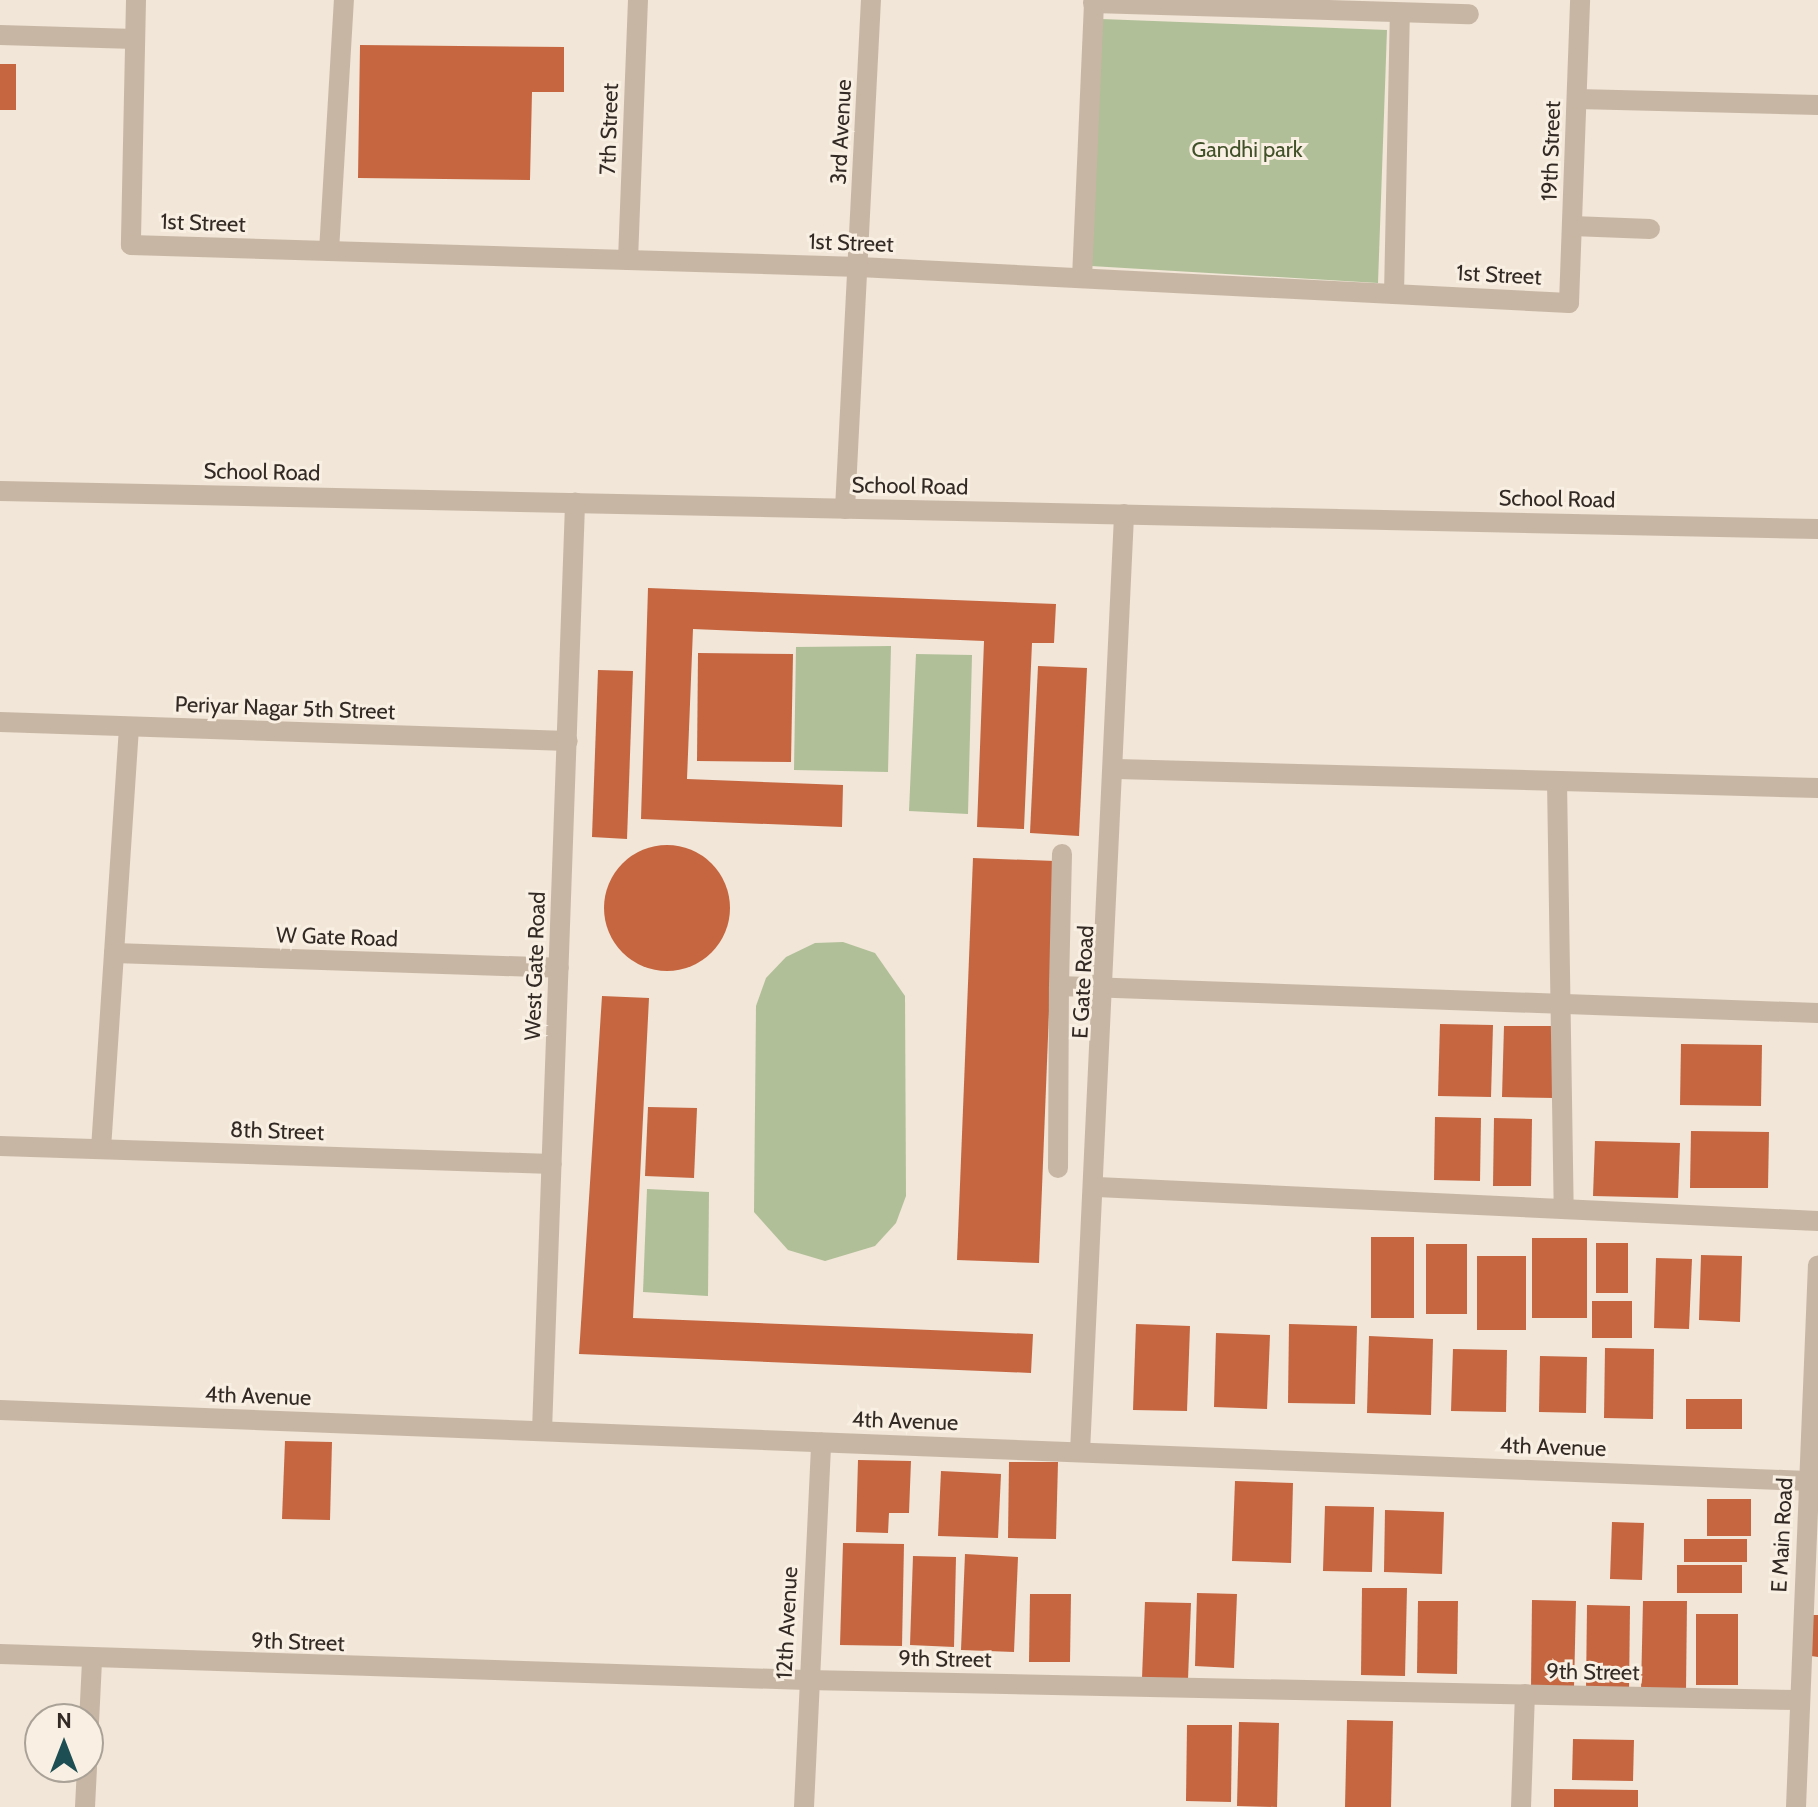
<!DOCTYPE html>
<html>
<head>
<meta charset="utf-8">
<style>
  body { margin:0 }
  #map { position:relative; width:1818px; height:1807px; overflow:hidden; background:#f1e6d7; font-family:Cabin,sans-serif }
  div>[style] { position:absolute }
  .green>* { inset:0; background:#b0bf98 }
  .building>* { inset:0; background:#c56641 }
  .round { border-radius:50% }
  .minor>* { height:20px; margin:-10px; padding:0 10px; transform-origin:10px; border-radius:10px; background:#c8b6a4 }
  span { translate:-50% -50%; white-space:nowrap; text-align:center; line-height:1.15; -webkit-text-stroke:6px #f9f0e3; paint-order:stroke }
  .street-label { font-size:22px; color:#332a25 }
  .park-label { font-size:22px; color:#415129 }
  .north { position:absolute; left:24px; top:1703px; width:80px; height:80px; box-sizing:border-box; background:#f9f0e3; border:2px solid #aaa197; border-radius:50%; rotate:0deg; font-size:22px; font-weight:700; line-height:32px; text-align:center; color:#332a25 }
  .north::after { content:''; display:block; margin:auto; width:28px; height:36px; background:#1c4e54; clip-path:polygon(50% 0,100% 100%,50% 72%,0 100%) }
</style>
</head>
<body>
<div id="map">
  <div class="green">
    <div style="clip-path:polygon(1101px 19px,1387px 30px,1378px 283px,1091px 266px)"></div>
    <div style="clip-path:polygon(891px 646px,888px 772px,794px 770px,796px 647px)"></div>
    <div style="clip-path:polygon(916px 654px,972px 655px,968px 814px,909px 811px)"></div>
    <div style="clip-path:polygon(843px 942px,875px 953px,905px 996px,906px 1196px,896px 1223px,875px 1246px,825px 1261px,788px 1250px,754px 1212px,756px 1006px,766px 978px,786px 957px,815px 943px)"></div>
    <div style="clip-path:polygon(647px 1189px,709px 1192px,708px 1296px,643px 1292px)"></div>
  </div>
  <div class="building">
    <div style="clip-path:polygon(360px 45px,564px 47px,564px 92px,532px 92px,530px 180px,358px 178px)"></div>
    <div style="clip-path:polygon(0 64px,16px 64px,16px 110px,0 110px)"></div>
    <div style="clip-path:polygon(648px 588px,1056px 604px,1054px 643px,1032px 643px,1024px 829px,977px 827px,984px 641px,693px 629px,687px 779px,843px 785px,842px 827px,641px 819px)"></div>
    <div style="clip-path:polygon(698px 653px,793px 654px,791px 762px,697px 761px)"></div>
    <div style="clip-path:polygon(1038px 666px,1087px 668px,1079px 836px,1030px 833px)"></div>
    <div style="clip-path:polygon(598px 670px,633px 671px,627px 839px,592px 837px)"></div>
    <div class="round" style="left:604px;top:845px;width:126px;height:126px"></div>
    <div style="clip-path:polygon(973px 858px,1055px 861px,1039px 1263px,957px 1260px)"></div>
    <div style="clip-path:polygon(602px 996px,649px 998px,633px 1318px,1033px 1334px,1031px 1373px,579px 1354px)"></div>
    <div style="clip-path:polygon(1440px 1024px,1493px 1025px,1491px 1097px,1438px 1096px)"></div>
    <div style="clip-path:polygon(1504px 1026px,1557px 1026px,1555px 1098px,1502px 1097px)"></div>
    <div style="clip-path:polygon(1681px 1044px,1762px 1045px,1761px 1106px,1680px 1105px)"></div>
    <div style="clip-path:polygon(648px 1107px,697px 1108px,694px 1178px,645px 1176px)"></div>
    <div style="clip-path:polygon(1435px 1117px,1481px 1118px,1480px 1181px,1434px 1180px)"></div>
    <div style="clip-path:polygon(1494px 1118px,1532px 1119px,1531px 1186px,1493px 1186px)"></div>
    <div style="clip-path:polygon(1691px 1131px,1769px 1132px,1768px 1188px,1690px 1188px)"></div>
    <div style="clip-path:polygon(1595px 1141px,1680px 1143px,1678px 1198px,1593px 1196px)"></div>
    <div style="clip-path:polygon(1371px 1237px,1414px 1237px,1414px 1318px,1371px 1318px)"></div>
    <div style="clip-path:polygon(1532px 1238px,1587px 1238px,1587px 1318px,1532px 1318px)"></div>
    <div style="clip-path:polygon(1596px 1243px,1628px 1243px,1628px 1293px,1596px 1293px)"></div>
    <div style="clip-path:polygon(1426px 1244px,1467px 1244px,1467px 1314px,1426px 1314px)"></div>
    <div style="clip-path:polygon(1701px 1255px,1742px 1256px,1740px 1322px,1699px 1320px)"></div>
    <div style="clip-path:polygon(1477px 1256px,1526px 1256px,1526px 1330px,1477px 1330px)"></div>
    <div style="clip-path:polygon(1656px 1258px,1692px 1259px,1689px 1329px,1654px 1328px)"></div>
    <div style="clip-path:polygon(1592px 1301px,1632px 1301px,1632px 1338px,1592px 1338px)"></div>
    <div style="clip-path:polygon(1136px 1324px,1190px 1326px,1187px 1411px,1133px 1410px)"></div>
    <div style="clip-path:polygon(1289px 1324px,1357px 1326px,1355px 1404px,1288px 1403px)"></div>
    <div style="clip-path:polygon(1216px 1333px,1270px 1335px,1267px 1409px,1214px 1407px)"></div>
    <div style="clip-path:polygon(1369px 1336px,1433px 1339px,1431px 1415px,1367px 1413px)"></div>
    <div style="clip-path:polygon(1605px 1348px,1654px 1349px,1653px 1419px,1604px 1418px)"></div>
    <div style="clip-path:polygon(1453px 1349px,1507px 1350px,1506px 1412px,1451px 1411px)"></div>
    <div style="clip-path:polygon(1540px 1356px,1587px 1357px,1586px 1413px,1539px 1412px)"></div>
    <div style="clip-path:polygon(1686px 1399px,1742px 1399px,1742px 1429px,1686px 1429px)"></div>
    <div style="clip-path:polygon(285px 1441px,332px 1442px,330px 1520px,282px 1519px)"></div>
    <div style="clip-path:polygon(858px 1460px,911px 1461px,909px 1513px,889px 1513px,888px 1533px,856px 1532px)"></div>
    <div style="clip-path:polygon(1009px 1462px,1058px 1462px,1056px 1539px,1008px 1538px)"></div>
    <div style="clip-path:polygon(941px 1471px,1001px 1474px,998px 1538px,938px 1536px)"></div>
    <div style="clip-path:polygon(1235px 1481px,1293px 1483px,1291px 1563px,1232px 1561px)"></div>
    <div style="clip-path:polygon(1707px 1499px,1751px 1499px,1751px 1536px,1707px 1536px)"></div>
    <div style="clip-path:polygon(1325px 1506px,1374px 1507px,1372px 1572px,1323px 1571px)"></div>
    <div style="clip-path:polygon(1385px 1510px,1444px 1512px,1442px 1574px,1384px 1572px)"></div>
    <div style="clip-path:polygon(1612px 1522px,1644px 1523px,1642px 1580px,1610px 1579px)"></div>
    <div style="clip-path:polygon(1684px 1539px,1747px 1539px,1747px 1562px,1684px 1562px)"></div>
    <div style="clip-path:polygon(843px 1543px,904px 1544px,902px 1646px,840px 1645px)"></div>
    <div style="clip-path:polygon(965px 1554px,1018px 1557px,1014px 1652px,961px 1650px)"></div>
    <div style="clip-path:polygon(913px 1556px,956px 1557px,954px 1647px,910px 1645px)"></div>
    <div style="clip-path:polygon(1677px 1565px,1742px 1565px,1742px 1593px,1677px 1593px)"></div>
    <div style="clip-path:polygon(1362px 1588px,1407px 1588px,1405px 1676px,1361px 1675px)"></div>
    <div style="clip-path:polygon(1197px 1593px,1237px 1594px,1234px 1668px,1195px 1666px)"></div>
    <div style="clip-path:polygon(1030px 1594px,1071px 1594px,1070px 1662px,1029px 1662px)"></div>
    <div style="clip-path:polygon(1532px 1600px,1576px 1601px,1574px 1688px,1531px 1687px)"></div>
    <div style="clip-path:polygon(1418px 1601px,1458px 1601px,1457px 1674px,1417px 1673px)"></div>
    <div style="clip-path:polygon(1643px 1601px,1687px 1601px,1686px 1690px,1641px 1690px)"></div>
    <div style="clip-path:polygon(1145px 1602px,1191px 1603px,1188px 1679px,1142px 1678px)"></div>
    <div style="clip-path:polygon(1587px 1605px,1630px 1606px,1629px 1692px,1586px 1691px)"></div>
    <div style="clip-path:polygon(1696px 1614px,1738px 1614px,1738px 1685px,1696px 1685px)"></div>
    <div style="clip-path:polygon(1812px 1615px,1818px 1615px,1818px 1657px,1811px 1656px)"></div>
    <div style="clip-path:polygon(1347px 1720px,1393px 1721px,1391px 1807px,1345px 1807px)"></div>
    <div style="clip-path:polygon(1239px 1722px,1279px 1723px,1277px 1807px,1237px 1806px)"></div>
    <div style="clip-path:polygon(1187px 1725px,1232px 1725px,1231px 1802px,1186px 1801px)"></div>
    <div style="clip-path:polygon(1573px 1739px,1634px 1740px,1633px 1781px,1572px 1780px)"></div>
    <div style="clip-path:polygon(1554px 1789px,1638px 1790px,1638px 1807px,1554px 1807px)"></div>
  </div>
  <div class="minor">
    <div style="left:136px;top:0;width:245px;rotate:91.2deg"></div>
    <div style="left:131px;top:245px;width:728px;rotate:1.73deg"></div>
    <div style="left:859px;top:267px;width:711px;rotate:2.9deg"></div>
    <div style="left:1569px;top:303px;width:303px;rotate:-87.9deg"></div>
    <div style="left:1093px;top:3px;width:376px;rotate:1.7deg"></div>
    <div style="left:0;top:35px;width:135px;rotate:1.7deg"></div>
    <div style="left:1577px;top:99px;width:241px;rotate:1.4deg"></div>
    <div style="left:1572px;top:226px;width:78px;rotate:2.2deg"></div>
    <div style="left:329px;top:251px;width:251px;rotate:-86.6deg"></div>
    <div style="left:628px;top:260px;width:260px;rotate:-87.8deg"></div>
    <div style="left:1082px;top:278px;width:278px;rotate:-87.5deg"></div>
    <div style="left:1394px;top:294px;width:281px;rotate:-88.8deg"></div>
    <div style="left:0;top:491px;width:1818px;rotate:1.2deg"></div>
    <div style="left:845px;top:509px;width:510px;rotate:-87.08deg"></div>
    <div style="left:0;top:722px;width:568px;rotate:1.92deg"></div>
    <div style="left:1117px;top:769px;width:701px;rotate:1.55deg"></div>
    <div style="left:1557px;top:781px;width:424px;rotate:89.1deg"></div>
    <div style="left:1062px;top:854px;width:132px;rotate:91.3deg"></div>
    <div style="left:1059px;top:986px;width:759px;rotate:2.04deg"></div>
    <div style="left:114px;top:953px;width:445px;rotate:1.9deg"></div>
    <div style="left:0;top:1146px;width:552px;rotate:1.87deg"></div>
    <div style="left:101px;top:1149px;width:423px;rotate:-86.2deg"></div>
    <div style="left:1058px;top:1168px;width:182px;rotate:-89.7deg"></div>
    <div style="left:1097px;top:1187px;width:722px;rotate:2.7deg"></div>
    <div style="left:0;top:1410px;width:1809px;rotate:2.25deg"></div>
    <div style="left:542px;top:1431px;width:929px;rotate:-87.96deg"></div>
    <div style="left:1080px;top:1452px;width:939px;rotate:-87.31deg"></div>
    <div style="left:0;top:1654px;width:807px;rotate:1.85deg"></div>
    <div style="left:807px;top:1680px;width:991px;rotate:1.16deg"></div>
    <div style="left:88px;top:1743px;width:83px;rotate:-87.2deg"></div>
    <div style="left:85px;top:1807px;width:40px;rotate:-87.1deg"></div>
    <div style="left:804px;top:1807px;width:365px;rotate:-87.3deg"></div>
    <div style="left:1521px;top:1807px;width:113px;rotate:-88deg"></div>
    <div style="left:1796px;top:1807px;width:542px;rotate:-87.68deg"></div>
  </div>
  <div class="street-label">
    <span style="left:609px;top:129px;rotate:-88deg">7th Street</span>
    <span style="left:841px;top:132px;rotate:-87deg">3rd Avenue</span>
    <span style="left:1551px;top:151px;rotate:-88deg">19th Street</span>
    <span style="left:203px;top:223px;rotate:2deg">1st Street</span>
    <span style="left:851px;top:243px;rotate:2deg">1st Street</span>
    <span style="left:1499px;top:275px;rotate:3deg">1st Street</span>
    <span style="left:262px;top:472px;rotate:1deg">School Road</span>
    <span style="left:910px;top:486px;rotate:1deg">School Road</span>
    <span style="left:1557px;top:499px;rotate:1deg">School Road</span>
    <span style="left:285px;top:708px;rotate:2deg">Periyar Nagar 5th Street</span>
    <span style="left:337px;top:937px;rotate:2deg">W Gate Road</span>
    <span style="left:535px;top:966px;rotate:-88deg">West Gate Road</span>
    <span style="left:1083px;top:982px;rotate:-87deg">E Gate Road</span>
    <span style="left:277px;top:1131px;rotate:2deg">8th Street</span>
    <span style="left:258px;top:1396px;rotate:2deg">4th Avenue</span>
    <span style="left:905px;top:1421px;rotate:2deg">4th Avenue</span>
    <span style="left:1553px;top:1447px;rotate:2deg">4th Avenue</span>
    <span style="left:1782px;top:1535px;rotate:-87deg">E Main Road</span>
    <span style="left:787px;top:1623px;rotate:-87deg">12th Avenue</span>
    <span style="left:298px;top:1642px;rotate:2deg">9th Street</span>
    <span style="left:945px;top:1659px;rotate:1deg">9th Street</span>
    <span style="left:1593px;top:1672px;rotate:1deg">9th Street</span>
  </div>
  <div class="park-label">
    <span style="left:1247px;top:150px">Gandhi park</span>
  </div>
  <div class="north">N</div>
</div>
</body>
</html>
